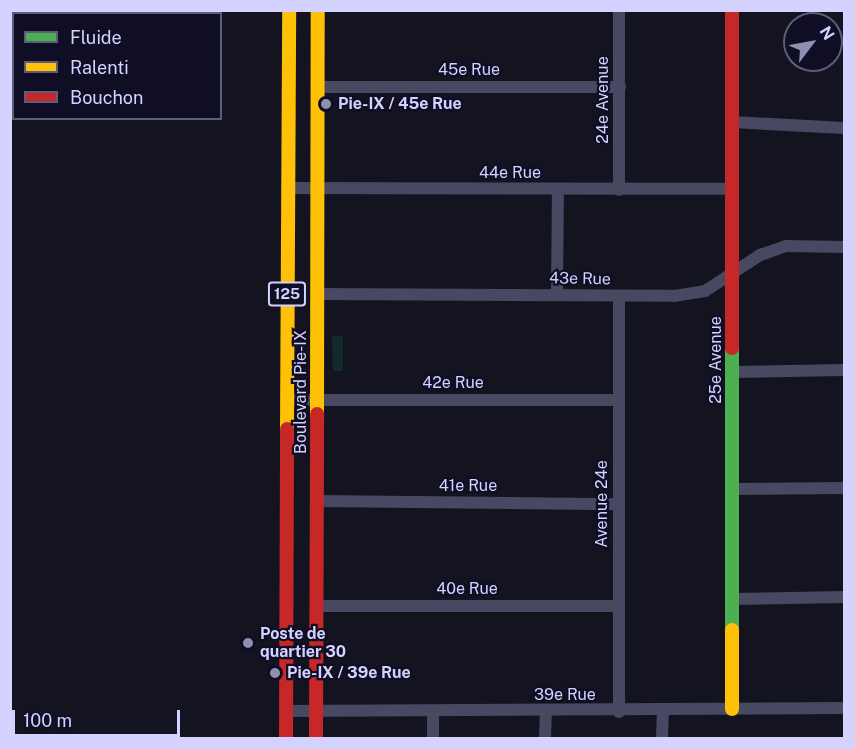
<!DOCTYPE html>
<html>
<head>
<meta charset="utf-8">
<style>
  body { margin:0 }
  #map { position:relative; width:855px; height:749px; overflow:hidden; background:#141320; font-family:"Public Sans",sans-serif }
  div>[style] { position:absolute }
  .green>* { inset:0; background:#112b2a }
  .street>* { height:12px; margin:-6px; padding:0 6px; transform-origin:6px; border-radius:6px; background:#474861 }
  .fast>* { height:14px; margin:-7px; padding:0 7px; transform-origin:7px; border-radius:7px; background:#4caf50 }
  .slow>* { height:14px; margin:-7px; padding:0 7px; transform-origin:7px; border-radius:7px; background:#ffc107 }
  .jam>* { height:14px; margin:-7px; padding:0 7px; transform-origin:7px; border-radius:7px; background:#c62828 }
  .dots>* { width:16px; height:16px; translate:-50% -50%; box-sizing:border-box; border:3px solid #100e25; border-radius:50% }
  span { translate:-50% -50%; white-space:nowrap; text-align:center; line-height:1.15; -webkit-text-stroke:4.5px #100e25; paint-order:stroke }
  .shield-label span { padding:2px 4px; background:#100e25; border:2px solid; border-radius:4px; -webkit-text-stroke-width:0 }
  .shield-label { font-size:15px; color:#d4d2ff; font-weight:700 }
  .street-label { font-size:16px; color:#d4d2ff }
  .poi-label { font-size:16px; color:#d4d2ff; font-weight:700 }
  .left { translate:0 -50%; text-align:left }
  .frame { position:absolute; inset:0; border:12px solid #d4d2ff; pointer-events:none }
  .legend { position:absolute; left:12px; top:12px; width:210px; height:108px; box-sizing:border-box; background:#100e25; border:2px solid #5e5c7c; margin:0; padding:8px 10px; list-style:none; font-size:18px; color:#d4d2ff }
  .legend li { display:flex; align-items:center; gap:12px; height:30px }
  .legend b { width:30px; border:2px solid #5e5c7c }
  .north { position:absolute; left:783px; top:12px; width:60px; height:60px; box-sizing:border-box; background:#100e25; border:2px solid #5e5c7c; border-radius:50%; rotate:58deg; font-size:16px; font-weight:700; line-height:24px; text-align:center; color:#d4d2ff }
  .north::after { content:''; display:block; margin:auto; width:21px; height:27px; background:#918fb1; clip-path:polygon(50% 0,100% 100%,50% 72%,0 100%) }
  .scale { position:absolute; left:12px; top:710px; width:168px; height:27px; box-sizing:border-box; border:3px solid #d4d2ff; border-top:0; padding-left:8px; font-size:18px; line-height:21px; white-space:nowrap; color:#d4d2ff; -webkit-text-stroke:4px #100e25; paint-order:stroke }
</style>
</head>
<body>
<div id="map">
  <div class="green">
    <div style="clip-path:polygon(332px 336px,343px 336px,343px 371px,333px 371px)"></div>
  </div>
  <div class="street">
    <div style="left:318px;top:87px;width:302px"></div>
    <div style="left:732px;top:122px;width:112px;rotate:3.1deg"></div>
    <div style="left:287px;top:188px;width:445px;rotate:0.1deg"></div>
    <div style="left:619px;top:190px;width:180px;rotate:-90deg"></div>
    <div style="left:317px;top:294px;width:357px;rotate:0.3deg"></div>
    <div style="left:674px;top:296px;width:31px;rotate:-9deg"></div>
    <div style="left:705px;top:291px;width:66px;rotate:-33.2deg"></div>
    <div style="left:760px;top:255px;width:28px;rotate:-19deg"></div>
    <div style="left:786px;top:246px;width:58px;rotate:1deg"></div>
    <div style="left:557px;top:295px;width:105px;rotate:-89.5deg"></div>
    <div style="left:732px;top:372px;width:112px;rotate:-1deg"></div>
    <div style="left:287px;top:400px;width:331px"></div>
    <div style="left:732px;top:489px;width:112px;rotate:-0.5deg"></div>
    <div style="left:317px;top:501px;width:302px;rotate:0.6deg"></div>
    <div style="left:732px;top:599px;width:112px;rotate:-1deg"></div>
    <div style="left:316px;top:606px;width:302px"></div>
    <div style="left:286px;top:711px;width:558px;rotate:-0.31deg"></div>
    <div style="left:619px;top:712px;width:416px;rotate:-90deg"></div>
    <div style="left:433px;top:738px;width:26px;rotate:-90deg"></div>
    <div style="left:545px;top:738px;width:26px;rotate:-88deg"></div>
    <div style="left:662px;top:738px;width:26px;rotate:-88deg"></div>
  </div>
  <div class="fast">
    <div style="left:732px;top:348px;width:282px;rotate:90deg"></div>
  </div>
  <div class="slow">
    <div style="left:317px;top:414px;width:404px;rotate:-89.9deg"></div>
    <div style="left:287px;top:429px;width:419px;rotate:-89.7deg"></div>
    <div style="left:732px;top:630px;width:79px;rotate:90deg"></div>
  </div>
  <div class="jam">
    <div style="left:732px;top:10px;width:338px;rotate:90deg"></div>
    <div style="left:286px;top:738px;width:309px;rotate:-89.8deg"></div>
    <div style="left:316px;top:738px;width:324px;rotate:-89.8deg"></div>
  </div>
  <div class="dots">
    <div style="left:326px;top:104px;background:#918fb1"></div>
    <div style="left:248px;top:643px;background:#918fb1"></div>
    <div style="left:275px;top:673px;background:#918fb1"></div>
  </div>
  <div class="shield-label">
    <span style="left:287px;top:294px">125</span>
  </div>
  <div class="street-label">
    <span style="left:469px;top:70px">45e Rue</span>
    <span style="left:603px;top:100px;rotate:-90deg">24e Avenue</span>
    <span style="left:510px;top:173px">44e Rue</span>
    <span style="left:580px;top:279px;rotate:1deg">43e Rue</span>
    <span style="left:716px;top:360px;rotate:-90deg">25e Avenue</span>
    <span style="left:453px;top:383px">42e Rue</span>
    <span style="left:301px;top:392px;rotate:-90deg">Boulevard Pie-IX</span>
    <span style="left:468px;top:486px">41e Rue</span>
    <span style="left:602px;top:504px;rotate:-90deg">Avenue 24e</span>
    <span style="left:467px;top:589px">40e Rue</span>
    <span style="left:565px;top:695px">39e Rue</span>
  </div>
  <div class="poi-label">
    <span class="left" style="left:338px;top:104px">Pie-IX / 45e Rue</span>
    <span class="left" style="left:260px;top:643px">Poste de<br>quartier 30</span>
    <span class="left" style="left:287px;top:673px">Pie-IX / 39e Rue</span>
  </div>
  <div class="frame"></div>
  <ul class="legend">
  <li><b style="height:8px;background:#4caf50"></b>Fluide</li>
  <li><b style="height:8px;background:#ffc107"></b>Ralenti</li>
  <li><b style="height:8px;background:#c62828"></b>Bouchon</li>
  </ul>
  <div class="north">N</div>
  <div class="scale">100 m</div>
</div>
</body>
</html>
